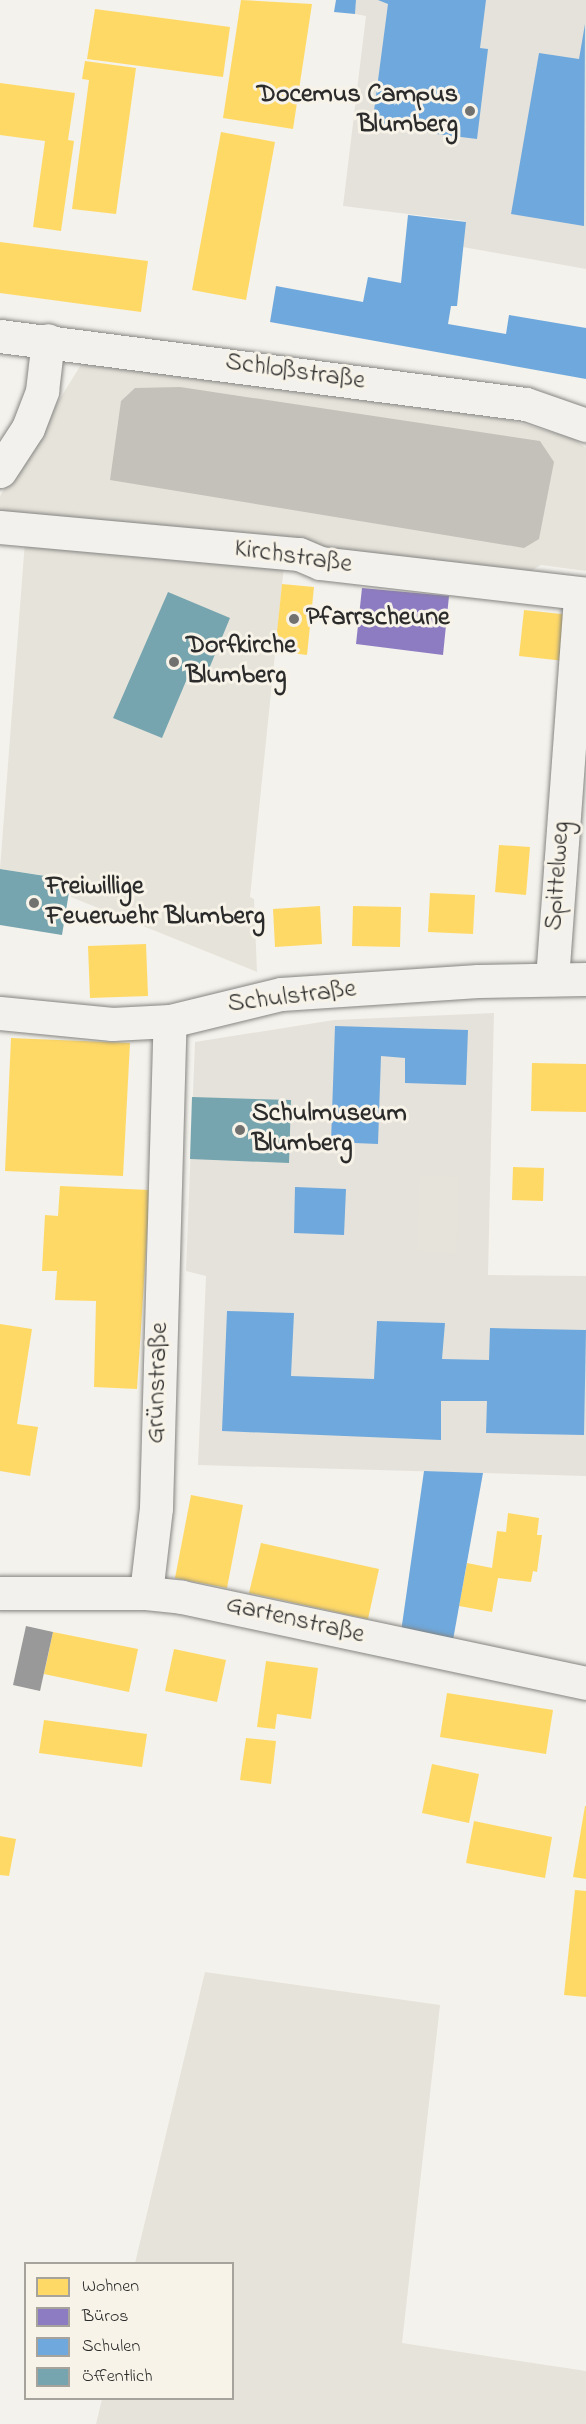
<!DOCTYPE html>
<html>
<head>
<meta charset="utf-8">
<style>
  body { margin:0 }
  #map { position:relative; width:586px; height:2424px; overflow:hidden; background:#f4f2ec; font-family:"Indie Flower",sans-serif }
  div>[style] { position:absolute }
  .built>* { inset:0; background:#e5e2db }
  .green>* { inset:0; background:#e6e3da }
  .water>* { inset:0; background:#c4c1ba }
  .homes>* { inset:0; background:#ffd966 }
  .offices>* { inset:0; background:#8e7cc3 }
  .schools>* { inset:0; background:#6fa8dc }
  .public>* { inset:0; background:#76a5af }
  .industry>* { inset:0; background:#999 }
  .roads { filter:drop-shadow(0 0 2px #858582) drop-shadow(0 0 2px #858582) }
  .minor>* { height:33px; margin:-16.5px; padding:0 16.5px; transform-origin:16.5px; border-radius:16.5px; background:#f2f1ed }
  .dots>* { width:16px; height:16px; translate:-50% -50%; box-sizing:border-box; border:3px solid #f7f3e8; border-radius:50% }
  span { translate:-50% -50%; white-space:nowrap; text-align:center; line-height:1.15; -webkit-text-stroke:6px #f7f3e8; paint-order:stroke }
  .poi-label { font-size:26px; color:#2b2b2b; font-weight:700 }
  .right { translate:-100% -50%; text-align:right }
  .left { translate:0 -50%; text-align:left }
  .street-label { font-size:26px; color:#2b2b2b }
  .legend { position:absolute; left:24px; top:2262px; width:210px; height:138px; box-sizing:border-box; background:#f7f3e8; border:2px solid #a5a39c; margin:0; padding:8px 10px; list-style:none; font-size:18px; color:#2b2b2b }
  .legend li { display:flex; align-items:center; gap:12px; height:30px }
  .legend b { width:30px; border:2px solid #a5a39c }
</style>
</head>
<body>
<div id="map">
  <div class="built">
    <div style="clip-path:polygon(356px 0,586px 0,586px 269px,463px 247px,465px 221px,343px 206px,366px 16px,355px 14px)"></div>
    <div style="clip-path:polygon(494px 1013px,488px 1275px,586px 1276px,586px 1476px,198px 1465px,206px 1276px,186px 1271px,195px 1042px,334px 1020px)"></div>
  </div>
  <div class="green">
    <div style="clip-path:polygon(82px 363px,505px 419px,572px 438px,586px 448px,586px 571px,541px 565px,526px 574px,0 518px,0 496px)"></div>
    <div style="clip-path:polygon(25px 541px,284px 566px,250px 897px,254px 899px,257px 972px,71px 897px,74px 880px,0 869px)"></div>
    <div style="clip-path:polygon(420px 1175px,459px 1177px,456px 1253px,417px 1251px)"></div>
    <div style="clip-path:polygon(205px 1972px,440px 2005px,402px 2343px,586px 2371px,586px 2424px,96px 2424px,102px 2399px,232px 2398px,232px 2264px,135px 2263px)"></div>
  </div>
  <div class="water">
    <div style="clip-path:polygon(180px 387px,540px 441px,554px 462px,539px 539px,524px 548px,110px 480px,121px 401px,135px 388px)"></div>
  </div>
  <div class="homes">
    <div style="clip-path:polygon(241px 0,312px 4px,293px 129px,223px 118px)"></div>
    <div style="clip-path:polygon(95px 9px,230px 27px,223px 77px,87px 59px)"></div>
    <div style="clip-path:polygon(85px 61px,136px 68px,116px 214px,72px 209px,89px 80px,82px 79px)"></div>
    <div style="clip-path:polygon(0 83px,75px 93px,68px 140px,74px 141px,61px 231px,33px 227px,45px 141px,0 135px)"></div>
    <div style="clip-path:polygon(221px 132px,275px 142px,246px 300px,192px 290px)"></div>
    <div style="clip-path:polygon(0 242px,148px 261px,141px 312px,0 293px)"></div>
    <div style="clip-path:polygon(282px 584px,314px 587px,307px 655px,275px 651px)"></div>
    <div style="clip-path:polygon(524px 610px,570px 615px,565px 661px,519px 656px)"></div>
    <div style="clip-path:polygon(499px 845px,530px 847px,526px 895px,495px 892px)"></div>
    <div style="clip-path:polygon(430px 893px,475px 895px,473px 934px,428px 932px)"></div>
    <div style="clip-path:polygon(320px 906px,322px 944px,275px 947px,273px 909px)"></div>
    <div style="clip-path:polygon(353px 906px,401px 907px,400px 947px,352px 946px)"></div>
    <div style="clip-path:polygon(146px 944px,148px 996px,90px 998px,88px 946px)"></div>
    <div style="clip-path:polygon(11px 1038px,130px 1043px,123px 1176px,5px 1171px)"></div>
    <div style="clip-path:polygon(532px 1063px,586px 1064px,586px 1112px,531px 1111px)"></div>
    <div style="clip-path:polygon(513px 1167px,544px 1168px,543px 1201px,512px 1200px)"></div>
    <div style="clip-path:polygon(60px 1186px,150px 1190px,137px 1389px,94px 1387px,96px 1301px,55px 1300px,57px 1271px,42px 1271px,45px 1215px,58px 1216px)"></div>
    <div style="clip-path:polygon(0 1324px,32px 1329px,17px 1424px,38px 1427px,30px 1476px,0 1471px)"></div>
    <div style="clip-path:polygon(191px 1495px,243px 1505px,227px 1588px,175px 1578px)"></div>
    <div style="clip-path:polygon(508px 1513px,539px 1518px,537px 1535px,542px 1535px,537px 1572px,533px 1571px,531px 1582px,498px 1578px,492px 1612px,459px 1606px,467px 1563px,492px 1568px,497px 1531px,506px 1532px)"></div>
    <div style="clip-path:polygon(261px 1543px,379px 1569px,368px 1619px,249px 1593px)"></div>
    <div style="clip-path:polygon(53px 1632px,138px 1649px,129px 1692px,44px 1674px)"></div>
    <div style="clip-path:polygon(174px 1649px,226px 1660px,217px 1702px,165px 1691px)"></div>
    <div style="clip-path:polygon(266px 1661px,318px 1668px,311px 1719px,277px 1714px,275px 1729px,257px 1727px)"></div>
    <div style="clip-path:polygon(447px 1693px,553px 1710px,546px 1754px,440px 1737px)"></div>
    <div style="clip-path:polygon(44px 1720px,147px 1734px,142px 1767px,39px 1753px)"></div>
    <div style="clip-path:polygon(246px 1738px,276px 1741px,271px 1784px,240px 1780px)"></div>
    <div style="clip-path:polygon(432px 1764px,479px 1774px,469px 1823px,422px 1813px)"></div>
    <div style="clip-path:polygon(585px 1806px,586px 1806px,586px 1879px,573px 1877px)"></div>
    <div style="clip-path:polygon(474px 1821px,552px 1837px,545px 1878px,466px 1863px)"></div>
    <div style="clip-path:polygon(0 1836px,16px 1839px,9px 1876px,0 1875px)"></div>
    <div style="clip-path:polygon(575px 1890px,586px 1891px,586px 1997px,564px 1995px)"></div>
  </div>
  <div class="offices">
    <div style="clip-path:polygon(362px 588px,449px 596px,443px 655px,356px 644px)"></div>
  </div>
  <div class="schools">
    <div style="clip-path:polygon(336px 0,356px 0,355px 14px,334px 12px)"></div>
    <div style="clip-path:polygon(378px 0,486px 0,480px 48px,488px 49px,477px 139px,372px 126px,388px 4px)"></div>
    <div style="clip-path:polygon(585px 24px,584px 226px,511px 214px,539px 53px,579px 59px)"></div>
    <div style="clip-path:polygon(408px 215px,466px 222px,457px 306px,451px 306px,448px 324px,506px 334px,509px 315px,586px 328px,586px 379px,270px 322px,276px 286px,363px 302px,368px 277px,401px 283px)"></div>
    <div style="clip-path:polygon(335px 1026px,468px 1030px,466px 1085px,405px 1083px,405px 1058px,381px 1056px,378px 1144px,331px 1142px)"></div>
    <div style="clip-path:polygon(295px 1187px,346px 1189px,344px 1235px,294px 1233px)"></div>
    <div style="clip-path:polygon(227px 1311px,294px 1313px,291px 1376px,374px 1379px,377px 1321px,445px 1323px,442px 1359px,489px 1360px,490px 1328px,586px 1330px,584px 1435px,486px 1433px,487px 1401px,441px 1401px,441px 1440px,222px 1431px)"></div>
    <div style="clip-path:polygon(424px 1471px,483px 1473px,453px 1640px,401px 1632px)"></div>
  </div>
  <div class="public">
    <div style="clip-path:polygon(168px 592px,230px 618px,204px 681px,189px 674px,162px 738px,113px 718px)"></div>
    <div style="clip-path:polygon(0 869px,71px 880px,62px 935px,0 925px)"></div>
    <div style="clip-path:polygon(192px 1097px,291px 1100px,289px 1163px,190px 1159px)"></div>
  </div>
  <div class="industry">
    <div style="clip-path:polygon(26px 1626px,53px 1632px,40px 1691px,13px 1685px)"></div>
  </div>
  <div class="roads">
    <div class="minor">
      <div style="left:0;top:336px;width:530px;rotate:7.37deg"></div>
      <div style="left:526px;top:404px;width:64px;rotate:19.3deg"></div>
      <div style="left:0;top:471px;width:51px;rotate:-56.9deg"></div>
      <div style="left:28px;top:428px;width:40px;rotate:-69deg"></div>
      <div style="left:42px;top:391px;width:51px;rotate:-83.3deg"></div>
      <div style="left:0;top:527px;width:300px;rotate:5.2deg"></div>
      <div style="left:299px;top:554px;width:23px;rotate:23deg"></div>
      <div style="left:320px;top:563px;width:268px;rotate:6.6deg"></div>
      <div style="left:552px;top:979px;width:386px;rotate:-85.8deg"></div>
      <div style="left:0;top:1013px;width:113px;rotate:5.6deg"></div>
      <div style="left:112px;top:1024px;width:58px;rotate:-3deg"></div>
      <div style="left:170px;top:1021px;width:114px;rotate:-13.7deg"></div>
      <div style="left:281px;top:994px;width:197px;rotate:-3.8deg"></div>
      <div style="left:478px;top:981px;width:108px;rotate:-1.1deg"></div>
      <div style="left:0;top:1593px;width:146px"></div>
      <div style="left:146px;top:1593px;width:36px;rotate:6deg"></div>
      <div style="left:182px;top:1597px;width:413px;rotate:12deg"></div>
      <div style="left:146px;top:1593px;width:86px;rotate:-83.3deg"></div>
      <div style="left:156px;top:1508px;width:487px;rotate:-88.4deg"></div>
    </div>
  </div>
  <div class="dots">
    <div style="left:470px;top:111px;background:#71716f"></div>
    <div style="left:294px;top:619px;background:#71716f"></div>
    <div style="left:174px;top:662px;background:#71716f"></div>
    <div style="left:34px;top:903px;background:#71716f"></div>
    <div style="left:240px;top:1130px;background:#71716f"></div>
  </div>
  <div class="poi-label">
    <span class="right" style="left:458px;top:111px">Docemus Campus<br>Blumberg</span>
    <span class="left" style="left:306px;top:619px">Pfarrscheune</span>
    <span class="left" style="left:186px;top:662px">Dorfkirche<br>Blumberg</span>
    <span class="left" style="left:46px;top:903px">Freiwillige<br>Feuerwehr Blumberg</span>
    <span class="left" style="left:252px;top:1130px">Schulmuseum<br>Blumberg</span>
  </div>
  <div class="street-label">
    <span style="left:295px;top:373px;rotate:8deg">Schloßstraße</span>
    <span style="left:293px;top:558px;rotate:8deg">Kirchstraße</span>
    <span style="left:559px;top:876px;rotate:-86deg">Spittelweg</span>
    <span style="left:292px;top:998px;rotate:-7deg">Schulstraße</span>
    <span style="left:159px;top:1383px;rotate:-88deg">Grünstraße</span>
    <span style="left:295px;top:1621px;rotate:13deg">Gartenstraße</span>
  </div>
  <ul class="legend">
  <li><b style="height:16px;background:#ffd966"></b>Wohnen</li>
  <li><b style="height:16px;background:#8e7cc3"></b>Büros</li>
  <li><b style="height:16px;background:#6fa8dc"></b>Schulen</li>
  <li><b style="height:16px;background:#76a5af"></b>Öffentlich</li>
  </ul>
</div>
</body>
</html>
